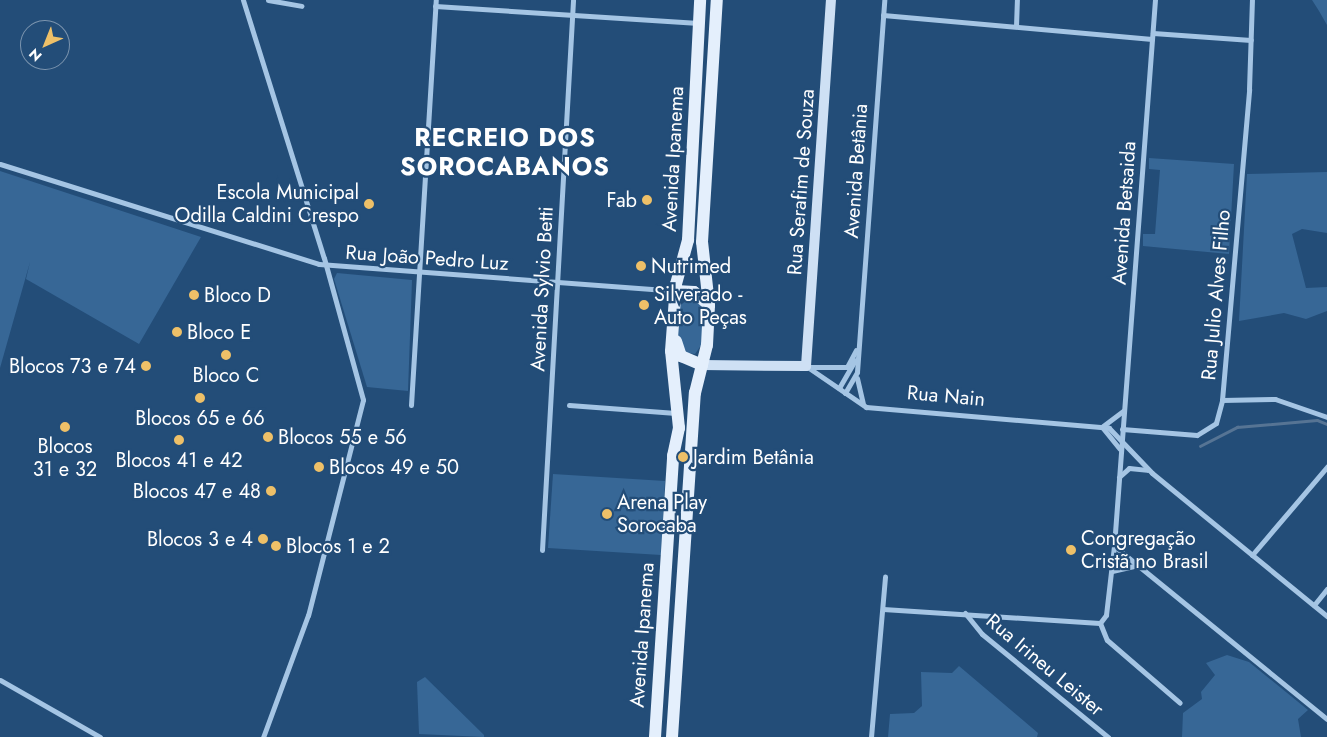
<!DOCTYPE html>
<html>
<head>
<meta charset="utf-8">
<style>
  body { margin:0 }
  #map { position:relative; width:1327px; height:737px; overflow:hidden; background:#234d78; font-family:Jost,sans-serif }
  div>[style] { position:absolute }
  .green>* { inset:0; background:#376796 }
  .stream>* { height:2.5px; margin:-1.25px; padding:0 1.25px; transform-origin:1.25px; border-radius:1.25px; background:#567494 }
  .street>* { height:5px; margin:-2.5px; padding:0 2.5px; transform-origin:2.5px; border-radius:2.5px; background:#a5c5e4 }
  .secondary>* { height:10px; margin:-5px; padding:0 5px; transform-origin:5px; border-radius:5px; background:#cee0f4 }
  .primary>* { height:12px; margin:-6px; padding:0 6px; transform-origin:6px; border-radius:6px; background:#e4effc }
  .dots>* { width:14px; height:14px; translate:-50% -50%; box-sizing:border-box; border:2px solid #234d78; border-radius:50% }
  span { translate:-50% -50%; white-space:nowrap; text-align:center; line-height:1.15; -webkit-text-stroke:4.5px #234d78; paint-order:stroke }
  .street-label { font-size:20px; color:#fff }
  .poi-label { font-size:20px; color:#fff }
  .right { translate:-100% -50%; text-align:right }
  .left { translate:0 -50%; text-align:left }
  .district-label { font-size:25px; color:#fff; font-weight:700; letter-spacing:1px }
  .north { position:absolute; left:20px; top:20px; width:50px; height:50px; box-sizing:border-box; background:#234d78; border:1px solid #7b94ae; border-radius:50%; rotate:224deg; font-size:14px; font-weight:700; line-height:20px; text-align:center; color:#fff }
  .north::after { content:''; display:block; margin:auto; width:18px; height:22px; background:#eec068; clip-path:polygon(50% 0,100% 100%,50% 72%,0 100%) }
</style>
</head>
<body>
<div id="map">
  <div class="green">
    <div style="clip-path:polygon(1312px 0,1327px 0,1327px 25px,1319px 11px)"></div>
    <div style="clip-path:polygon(1149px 158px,1234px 164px,1229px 254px,1143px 246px,1143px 234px,1155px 234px,1160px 170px,1149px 169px)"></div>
    <div style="clip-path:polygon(0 171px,201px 237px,139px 344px,26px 279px,30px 262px,0 368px)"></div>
    <div style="clip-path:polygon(1327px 172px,1327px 233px,1302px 229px,1292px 234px,1306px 288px,1327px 287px,1327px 311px,1306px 319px,1284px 313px,1239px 321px,1247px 174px)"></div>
    <div style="clip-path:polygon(337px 273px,412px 280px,408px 391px,367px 387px,334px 279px)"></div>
    <div style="clip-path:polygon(691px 297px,704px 309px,702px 344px,695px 354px,687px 353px,678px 341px,678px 307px)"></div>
    <div style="clip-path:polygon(553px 474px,665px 481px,661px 555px,548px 548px)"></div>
    <div style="clip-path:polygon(1227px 655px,1249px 662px,1308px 710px,1298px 719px,1301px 737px,1182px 737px,1183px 713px,1202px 699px,1201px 692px,1215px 675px,1206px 663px)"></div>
    <div style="clip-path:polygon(959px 666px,1038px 733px,1037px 737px,888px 737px,890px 714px,914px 713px,922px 706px,921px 672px,952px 673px)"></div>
    <div style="clip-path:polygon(425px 677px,484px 735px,484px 737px,419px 734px,417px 682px)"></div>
  </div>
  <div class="stream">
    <div style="left:1200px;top:446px;width:42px;rotate:-27.2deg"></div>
    <div style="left:1237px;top:427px;width:80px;rotate:-5deg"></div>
    <div style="left:1317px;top:420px;width:11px;rotate:22deg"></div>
  </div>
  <div class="street">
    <div style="left:243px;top:0;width:270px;rotate:72.6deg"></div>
    <div style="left:324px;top:258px;width:147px;rotate:74.6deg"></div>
    <div style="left:363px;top:400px;width:222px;rotate:104.3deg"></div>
    <div style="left:308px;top:615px;width:130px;rotate:110.2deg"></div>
    <div style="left:268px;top:0;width:34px;rotate:10deg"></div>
    <div style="left:435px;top:6px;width:264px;rotate:3.7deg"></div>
    <div style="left:883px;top:15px;width:270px;rotate:5.1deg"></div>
    <div style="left:1016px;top:26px;width:26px;rotate:-88deg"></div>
    <div style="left:1153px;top:33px;width:98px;rotate:4.1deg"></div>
    <div style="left:0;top:164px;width:334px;rotate:17.4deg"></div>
    <div style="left:319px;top:264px;width:357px;rotate:4.3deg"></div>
    <div style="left:806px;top:366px;width:73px;rotate:34.3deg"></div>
    <div style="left:866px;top:407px;width:244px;rotate:4.9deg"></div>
    <div style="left:1109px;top:428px;width:62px;rotate:46.3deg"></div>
    <div style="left:1152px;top:473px;width:226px;rotate:39.3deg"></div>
    <div style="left:808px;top:367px;width:39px"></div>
    <div style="left:847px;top:367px;width:19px;rotate:-62deg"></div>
    <div style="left:857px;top:378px;width:26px;rotate:77deg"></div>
    <div style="left:839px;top:388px;width:32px;rotate:-60deg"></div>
    <div style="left:845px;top:393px;width:24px;rotate:-60deg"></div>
    <div style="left:857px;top:372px;width:373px;rotate:-85.8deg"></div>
    <div style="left:1222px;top:400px;width:53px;rotate:-1.1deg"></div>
    <div style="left:1275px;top:399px;width:55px;rotate:19.1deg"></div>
    <div style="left:411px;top:405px;width:406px;rotate:-86.5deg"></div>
    <div style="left:569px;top:405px;width:107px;rotate:4.3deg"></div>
    <div style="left:1103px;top:426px;width:25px;rotate:-37deg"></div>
    <div style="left:1102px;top:427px;width:28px;rotate:51deg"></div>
    <div style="left:1122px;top:429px;width:75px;rotate:4.6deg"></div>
    <div style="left:1197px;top:435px;width:22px;rotate:-32deg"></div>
    <div style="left:1216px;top:423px;width:24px;rotate:-75deg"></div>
    <div style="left:1222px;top:400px;width:312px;rotate:-85deg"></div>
    <div style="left:1249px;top:89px;width:89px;rotate:-88.1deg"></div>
    <div style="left:1119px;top:477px;width:13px;rotate:-42deg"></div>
    <div style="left:1129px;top:468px;width:18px;rotate:6deg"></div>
    <div style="left:1114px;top:546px;width:274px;rotate:39.1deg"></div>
    <div style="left:542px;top:550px;width:551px;rotate:-86.77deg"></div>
    <div style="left:1252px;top:555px;width:116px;rotate:-49.6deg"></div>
    <div style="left:1112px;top:571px;width:28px;rotate:-13deg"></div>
    <div style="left:1314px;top:605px;width:21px;rotate:-51deg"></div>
    <div style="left:883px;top:609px;width:217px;rotate:3.7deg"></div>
    <div style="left:965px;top:613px;width:27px;rotate:51deg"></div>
    <div style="left:982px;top:634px;width:163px;rotate:39.3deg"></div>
    <div style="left:1100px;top:623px;width:10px;rotate:-53deg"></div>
    <div style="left:1106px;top:615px;width:69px;rotate:-83.4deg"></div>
    <div style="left:1114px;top:546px;width:548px;rotate:-85.71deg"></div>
    <div style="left:1100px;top:623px;width:18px;rotate:68deg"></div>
    <div style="left:1107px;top:640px;width:96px;rotate:40.8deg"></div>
    <div style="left:0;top:680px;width:115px;rotate:29.7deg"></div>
    <div style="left:871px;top:737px;width:161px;rotate:-85deg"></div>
  </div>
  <div class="secondary">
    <div style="left:702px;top:365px;width:104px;rotate:0.6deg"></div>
    <div style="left:806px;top:366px;width:367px;rotate:-86.1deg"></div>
  </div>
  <div class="primary">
    <div style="left:676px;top:291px;width:18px;rotate:3deg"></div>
    <div style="left:694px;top:292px;width:20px;rotate:41deg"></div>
    <div style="left:676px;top:341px;width:16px;rotate:72deg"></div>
    <div style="left:681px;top:356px;width:23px;rotate:23deg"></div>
    <div style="left:655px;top:737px;width:282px;rotate:-86.3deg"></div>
    <div style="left:673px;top:456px;width:29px;rotate:-78deg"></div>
    <div style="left:679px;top:428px;width:77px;rotate:-95.9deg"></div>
    <div style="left:671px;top:351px;width:67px;rotate:-85.7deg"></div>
    <div style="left:676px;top:284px;width:46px;rotate:-74.7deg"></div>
    <div style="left:688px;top:240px;width:240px;rotate:-87.1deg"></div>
    <div style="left:672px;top:737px;width:345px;rotate:-86.2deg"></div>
    <div style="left:695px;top:393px;width:49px;rotate:-76deg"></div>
    <div style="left:707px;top:345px;width:40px;rotate:-87.1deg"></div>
    <div style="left:709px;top:305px;width:63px;rotate:-96.3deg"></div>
    <div style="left:702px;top:242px;width:242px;rotate:-86.5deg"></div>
  </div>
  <div class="dots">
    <div style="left:647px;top:200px;background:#eec068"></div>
    <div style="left:369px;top:204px;background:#eec068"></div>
    <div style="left:641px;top:266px;background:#eec068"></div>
    <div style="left:194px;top:295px;background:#eec068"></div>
    <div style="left:644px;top:305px;background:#eec068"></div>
    <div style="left:177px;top:332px;background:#eec068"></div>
    <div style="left:226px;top:355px;background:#eec068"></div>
    <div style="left:146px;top:366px;background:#eec068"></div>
    <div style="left:200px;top:398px;background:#eec068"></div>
    <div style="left:65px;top:427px;background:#eec068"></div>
    <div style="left:268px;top:437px;background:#eec068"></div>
    <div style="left:179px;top:440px;background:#eec068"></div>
    <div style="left:683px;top:457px;background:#eec068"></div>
    <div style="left:319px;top:467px;background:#eec068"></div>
    <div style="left:271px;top:491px;background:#eec068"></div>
    <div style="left:607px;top:514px;background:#eec068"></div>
    <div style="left:263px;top:539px;background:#eec068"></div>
    <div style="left:276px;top:546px;background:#eec068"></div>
    <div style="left:1071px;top:550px;background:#eec068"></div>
  </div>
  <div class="street-label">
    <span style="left:673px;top:159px;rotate:-87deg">Avenida Ipanema</span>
    <span style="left:856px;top:171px;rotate:-86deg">Avenida Betânia</span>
    <span style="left:801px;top:182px;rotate:-86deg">Rua Serafim de Souza</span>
    <span style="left:1124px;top:213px;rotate:-86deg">Avenida Betsaida</span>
    <span style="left:427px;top:258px;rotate:4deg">Rua João Pedro Luz</span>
    <span style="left:542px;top:289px;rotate:-87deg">Avenida Sylvio Betti</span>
    <span style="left:1216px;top:295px;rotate:-85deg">Rua Julio Alves Filho</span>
    <span style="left:946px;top:396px;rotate:5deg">Rua Nain</span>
    <span style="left:642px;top:635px;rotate:-86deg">Avenida Ipanema</span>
    <span style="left:1045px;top:665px;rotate:40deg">Rua Irineu Leister</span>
  </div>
  <div class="poi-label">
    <span class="right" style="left:359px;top:204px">Escola Municipal<br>Odilla Caldini Crespo</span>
    <span class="right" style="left:637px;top:200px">Fab</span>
    <span class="left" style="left:651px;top:266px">Nutrimed</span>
    <span class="left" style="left:654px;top:306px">Silverado -<br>Auto Peças</span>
    <span class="left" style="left:204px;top:295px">Bloco D</span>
    <span class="left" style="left:187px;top:332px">Bloco E</span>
    <span class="right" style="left:136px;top:366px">Blocos 73 e 74</span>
    <span style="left:226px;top:375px">Bloco C</span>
    <span style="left:200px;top:418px">Blocos 65 e 66</span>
    <span class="left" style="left:278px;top:437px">Blocos 55 e 56</span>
    <span style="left:65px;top:458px">Blocos<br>31 e 32</span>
    <span class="left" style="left:693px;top:457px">Jardim Betânia</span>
    <span style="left:179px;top:460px">Blocos 41 e 42</span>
    <span class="left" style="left:329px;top:467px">Blocos 49 e 50</span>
    <span class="right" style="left:261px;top:491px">Blocos 47 e 48</span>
    <span class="left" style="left:617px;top:514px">Arena Play<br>Sorocaba</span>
    <span class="left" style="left:1081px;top:550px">Congregação<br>Cristã no Brasil</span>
    <span class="right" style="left:253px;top:539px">Blocos 3 e 4</span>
    <span class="left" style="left:286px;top:546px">Blocos 1 e 2</span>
  </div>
  <div class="district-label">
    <span style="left:505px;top:152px">RECREIO DOS<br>SOROCABANOS</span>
  </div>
  <div class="north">N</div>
</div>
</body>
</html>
